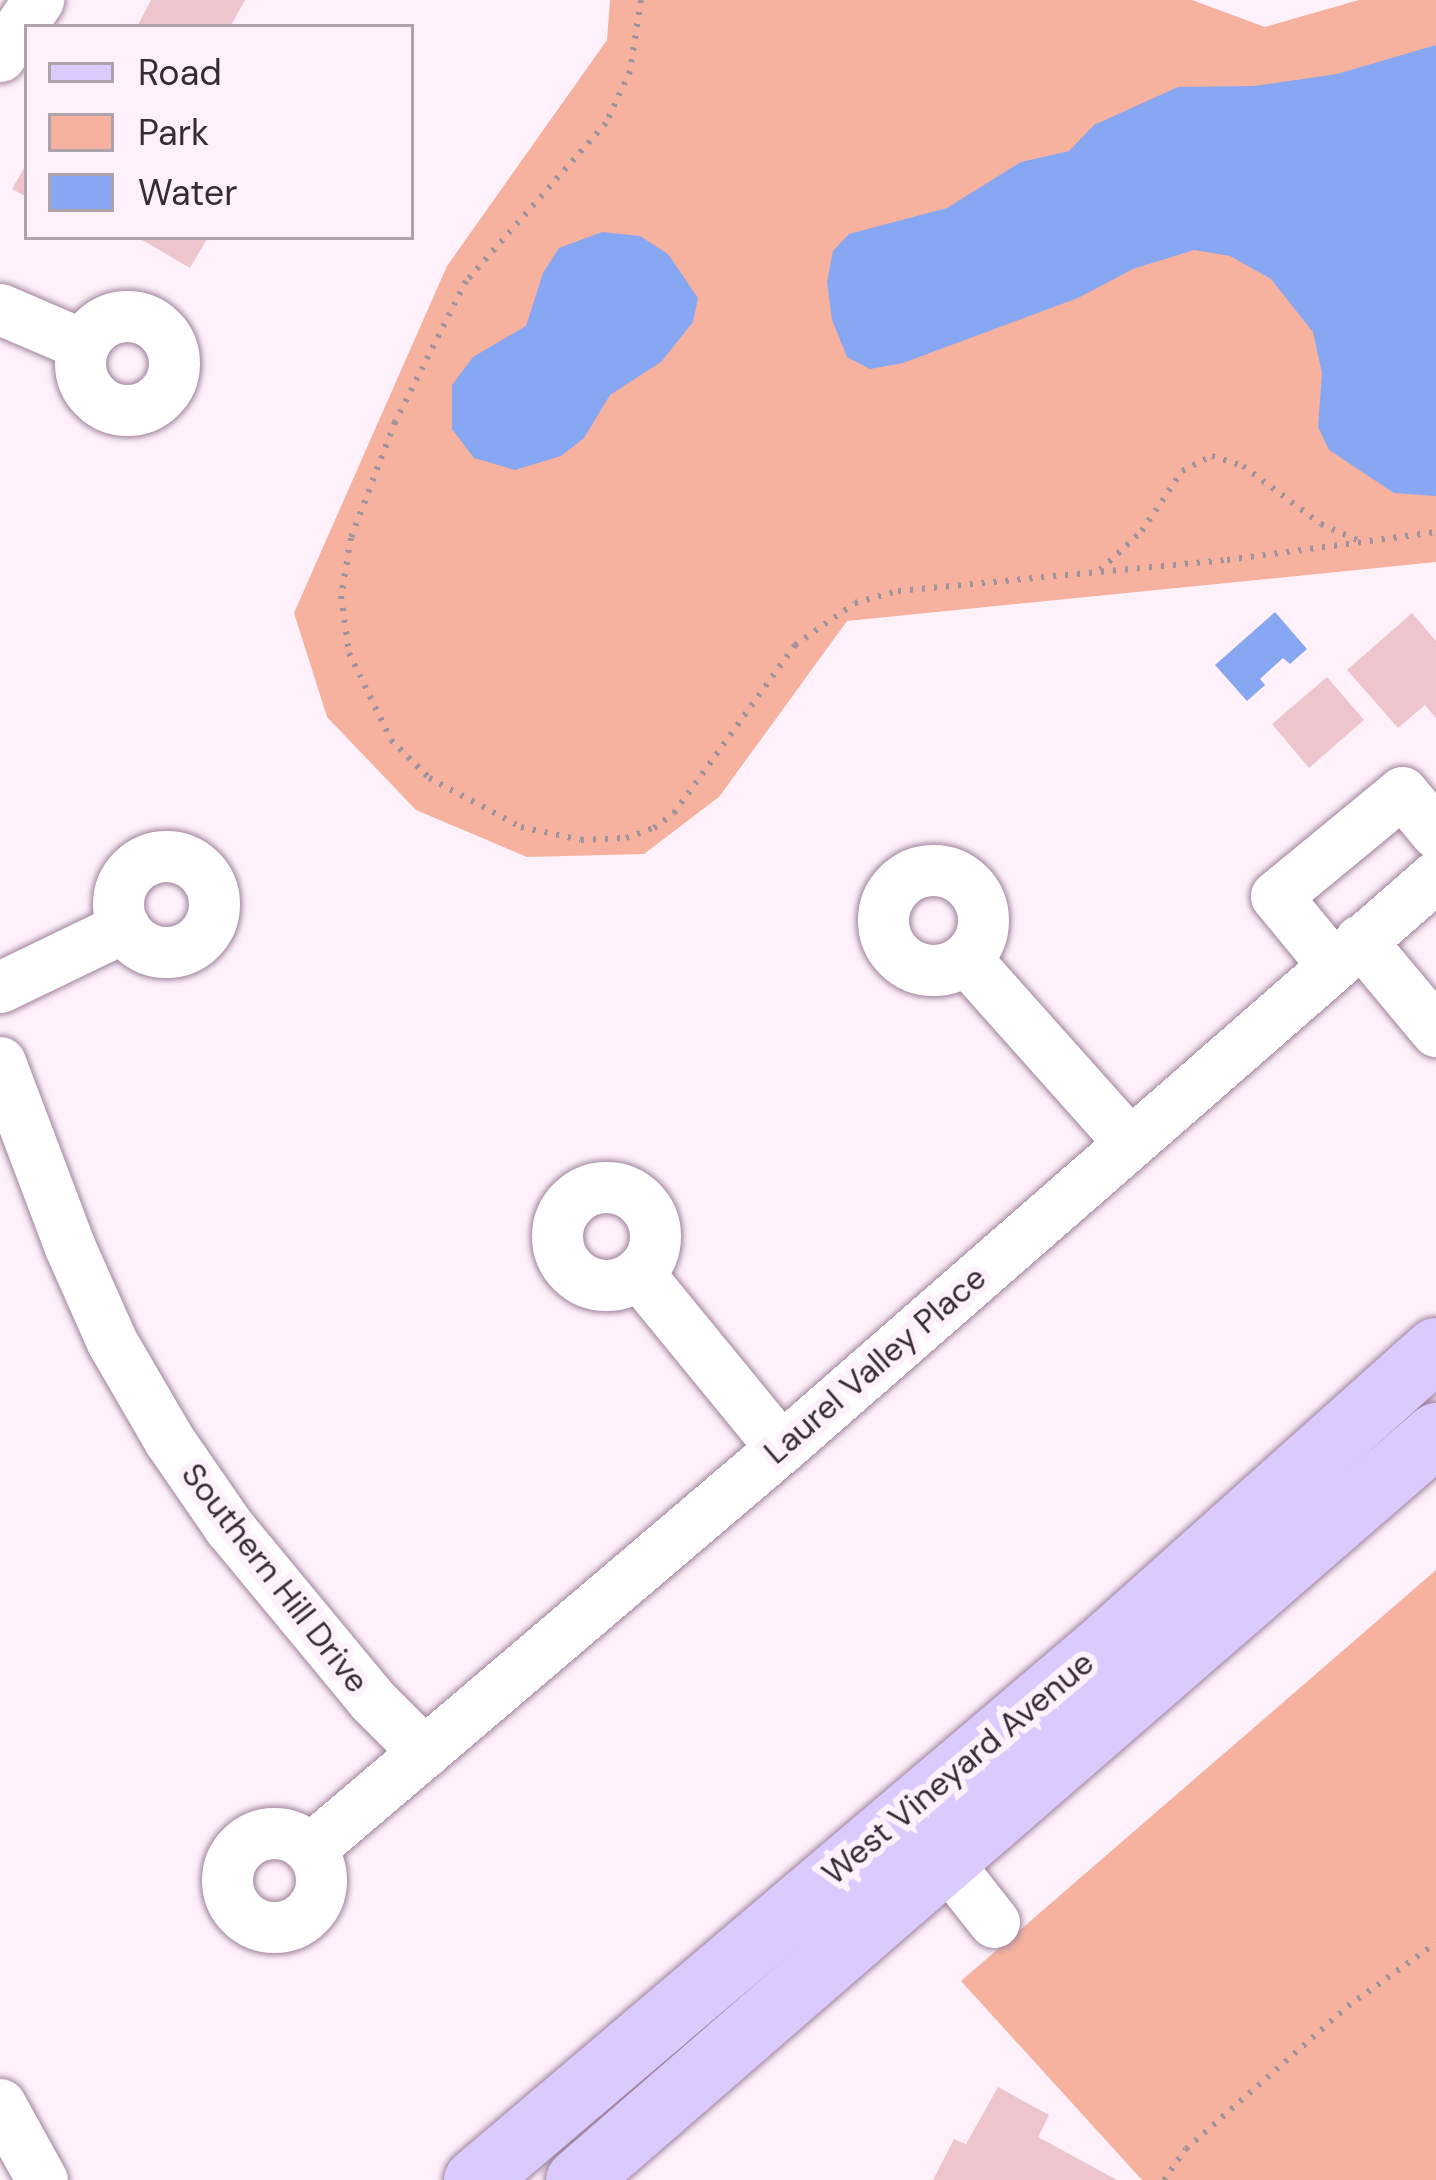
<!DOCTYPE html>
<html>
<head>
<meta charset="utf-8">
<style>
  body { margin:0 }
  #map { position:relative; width:1436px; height:2180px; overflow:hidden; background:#fef1fc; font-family:"DM Sans",sans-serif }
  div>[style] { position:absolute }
  .green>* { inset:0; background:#f6b29f }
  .water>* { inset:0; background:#88a7f2 }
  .building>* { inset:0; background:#eec4cd }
  .path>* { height:6px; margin-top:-3px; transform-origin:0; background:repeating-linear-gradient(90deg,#9f939d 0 3px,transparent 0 12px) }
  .roads { filter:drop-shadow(0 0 3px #a0839c) drop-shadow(0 0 3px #a0839c) }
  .minor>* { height:51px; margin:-25.5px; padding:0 25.5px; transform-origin:25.5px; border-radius:25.5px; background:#fff }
  .minor>.ring { margin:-25.5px; padding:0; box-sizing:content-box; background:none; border:51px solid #fff; border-radius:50% }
  .major>* { height:63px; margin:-31.5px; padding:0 31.5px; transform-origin:31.5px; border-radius:31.5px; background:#dbcafe }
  span { translate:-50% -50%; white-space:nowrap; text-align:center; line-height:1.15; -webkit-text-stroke:12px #fef1fc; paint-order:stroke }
  .street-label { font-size:33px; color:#372c36 }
  .legend { position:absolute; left:24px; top:24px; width:390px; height:216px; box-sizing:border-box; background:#fef1fc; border:3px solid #aea2ad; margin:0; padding:15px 21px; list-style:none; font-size:36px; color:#372c36 }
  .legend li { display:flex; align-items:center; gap:24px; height:60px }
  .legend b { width:60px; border:3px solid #aea2ad }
</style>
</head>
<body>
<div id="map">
  <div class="green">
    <div style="clip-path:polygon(610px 0,1192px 0,1265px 27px,1359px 0,1436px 0,1436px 562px,847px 621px,719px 797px,644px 854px,527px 857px,416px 810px,327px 717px,294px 613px,447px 266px,607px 40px)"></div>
    <div style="clip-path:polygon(1436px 1570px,1436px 2180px,1142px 2180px,961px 1981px)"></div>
  </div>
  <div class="water">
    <div style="clip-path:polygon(1436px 45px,1436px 496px,1394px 493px,1329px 450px,1318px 427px,1322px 373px,1313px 332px,1271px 279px,1230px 256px,1194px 250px,1133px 269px,1078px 298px,903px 363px,870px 369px,847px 357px,832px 320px,827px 282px,833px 251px,849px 234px,947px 208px,1021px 162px,1069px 151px,1094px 125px,1178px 87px,1254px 86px,1337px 74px)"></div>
    <div style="clip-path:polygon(602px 232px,640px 236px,668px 254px,698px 298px,693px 322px,661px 362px,610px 395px,584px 438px,561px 456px,515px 470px,474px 458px,452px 429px,452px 385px,473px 357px,526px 326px,543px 273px,559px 248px)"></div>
    <div style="clip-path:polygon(1275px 612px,1307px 649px,1290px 664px,1283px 658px,1260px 679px,1265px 685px,1247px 701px,1215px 665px)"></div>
  </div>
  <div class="building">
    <div style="clip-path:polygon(151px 0,245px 0,230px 27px,137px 27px)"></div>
    <div style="clip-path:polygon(27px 163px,27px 197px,12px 189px)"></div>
    <div style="clip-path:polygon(137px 237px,208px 237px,190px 268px)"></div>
    <div style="clip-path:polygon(1412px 613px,1436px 641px,1436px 718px,1425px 705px,1398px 728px,1347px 670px)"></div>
    <div style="clip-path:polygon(1327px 677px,1364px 720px,1309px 768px,1272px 724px)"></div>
    <div style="clip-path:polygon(998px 2087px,1049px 2115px,1038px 2137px,1117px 2180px,933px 2180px,954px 2139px,966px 2144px)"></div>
  </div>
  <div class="path">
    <div style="left:641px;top:0;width:72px;rotate:98.8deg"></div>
    <div style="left:630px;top:71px;width:57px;rotate:114.8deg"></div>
    <div style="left:606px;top:123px;width:211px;rotate:131.5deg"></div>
    <div style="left:466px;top:281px;width:158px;rotate:116.7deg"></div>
    <div style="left:395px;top:422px;width:124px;rotate:110.8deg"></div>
    <div style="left:351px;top:538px;width:59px;rotate:99.8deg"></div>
    <div style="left:341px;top:596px;width:58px;rotate:82deg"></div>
    <div style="left:349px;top:653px;width:97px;rotate:64.2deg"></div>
    <div style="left:391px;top:740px;width:54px;rotate:45deg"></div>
    <div style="left:429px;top:778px;width:104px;rotate:28deg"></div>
    <div style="left:521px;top:827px;width:61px;rotate:12.2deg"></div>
    <div style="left:581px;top:840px;width:45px;rotate:-2.5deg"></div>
    <div style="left:626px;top:838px;width:30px;rotate:-20deg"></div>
    <div style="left:654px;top:828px;width:25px;rotate:-37deg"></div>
    <div style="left:674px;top:813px;width:207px;rotate:-54.2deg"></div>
    <div style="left:795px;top:645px;width:73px;rotate:-35deg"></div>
    <div style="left:855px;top:603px;width:45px;rotate:-15.6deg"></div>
    <div style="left:898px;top:591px;width:330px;rotate:-5.4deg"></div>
    <div style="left:1227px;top:560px;width:211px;rotate:-7.6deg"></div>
    <div style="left:1100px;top:570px;width:57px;rotate:-42.9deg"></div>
    <div style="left:1142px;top:531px;width:72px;rotate:-56.3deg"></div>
    <div style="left:1182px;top:471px;width:34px;rotate:-27deg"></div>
    <div style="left:1212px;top:456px;width:33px;rotate:18deg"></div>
    <div style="left:1243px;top:466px;width:97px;rotate:36.6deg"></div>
    <div style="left:1321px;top:524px;width:47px;rotate:23.8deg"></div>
    <div style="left:1164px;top:2180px;width:38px;rotate:-55deg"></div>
    <div style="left:1186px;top:2149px;width:216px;rotate:-41.4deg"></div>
    <div style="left:1348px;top:2006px;width:108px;rotate:-35.6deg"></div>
  </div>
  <div class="roads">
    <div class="minor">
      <div style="left:0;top:56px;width:68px;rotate:-55.8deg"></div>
      <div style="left:0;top:309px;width:91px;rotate:23.2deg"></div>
      <div class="ring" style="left:80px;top:316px;width:43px;height:43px"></div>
      <div class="ring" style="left:118px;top:856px;width:45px;height:45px"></div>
      <div class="ring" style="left:883px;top:870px;width:49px;height:49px"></div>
      <div style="left:1360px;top:940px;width:119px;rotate:50.1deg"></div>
      <div style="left:966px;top:959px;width:245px;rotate:48.3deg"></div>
      <div style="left:1332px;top:964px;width:88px;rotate:-129.5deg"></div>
      <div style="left:1276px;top:896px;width:163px;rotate:-39.5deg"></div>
      <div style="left:1402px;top:792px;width:53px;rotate:50.3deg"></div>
      <div style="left:0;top:987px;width:138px;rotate:-25.8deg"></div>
      <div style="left:0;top:1062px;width:196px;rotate:69.3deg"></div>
      <div style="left:69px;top:1245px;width:106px;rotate:66.1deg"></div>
      <div style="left:112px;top:1342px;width:113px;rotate:59.8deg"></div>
      <div style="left:169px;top:1440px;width:106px;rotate:55.4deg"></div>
      <div style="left:229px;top:1527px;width:224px;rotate:50.4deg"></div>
      <div style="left:372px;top:1700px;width:74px;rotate:45deg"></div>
      <div class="ring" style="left:557px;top:1187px;width:47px;height:47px"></div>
      <div style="left:638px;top:1273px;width:226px;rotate:50.7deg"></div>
      <div class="ring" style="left:227px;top:1833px;width:43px;height:43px"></div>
      <div style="left:310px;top:1849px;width:619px;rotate:-40.41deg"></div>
      <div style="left:781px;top:1448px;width:870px;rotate:-41.13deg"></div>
      <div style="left:945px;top:1860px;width:79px;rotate:51.7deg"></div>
      <div style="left:0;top:2104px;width:87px;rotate:61.1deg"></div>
    </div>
    <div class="major">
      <div style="left:475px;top:2180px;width:820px;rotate:-40.35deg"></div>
      <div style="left:1100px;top:1649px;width:450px;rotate:-41.8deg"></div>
      <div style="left:577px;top:2180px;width:1138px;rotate:-40.97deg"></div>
    </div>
  </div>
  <div class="street-label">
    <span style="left:875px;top:1365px;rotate:-41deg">Laurel Valley Place</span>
    <span style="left:275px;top:1578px;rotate:52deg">Southern Hill Drive</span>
    <span style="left:958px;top:1768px;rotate:-40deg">West Vineyard Avenue</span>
  </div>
  <ul class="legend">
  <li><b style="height:15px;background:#dbcafe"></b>Road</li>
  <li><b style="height:33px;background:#f6b29f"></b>Park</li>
  <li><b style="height:33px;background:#88a7f2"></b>Water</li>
  </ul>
</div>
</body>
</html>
